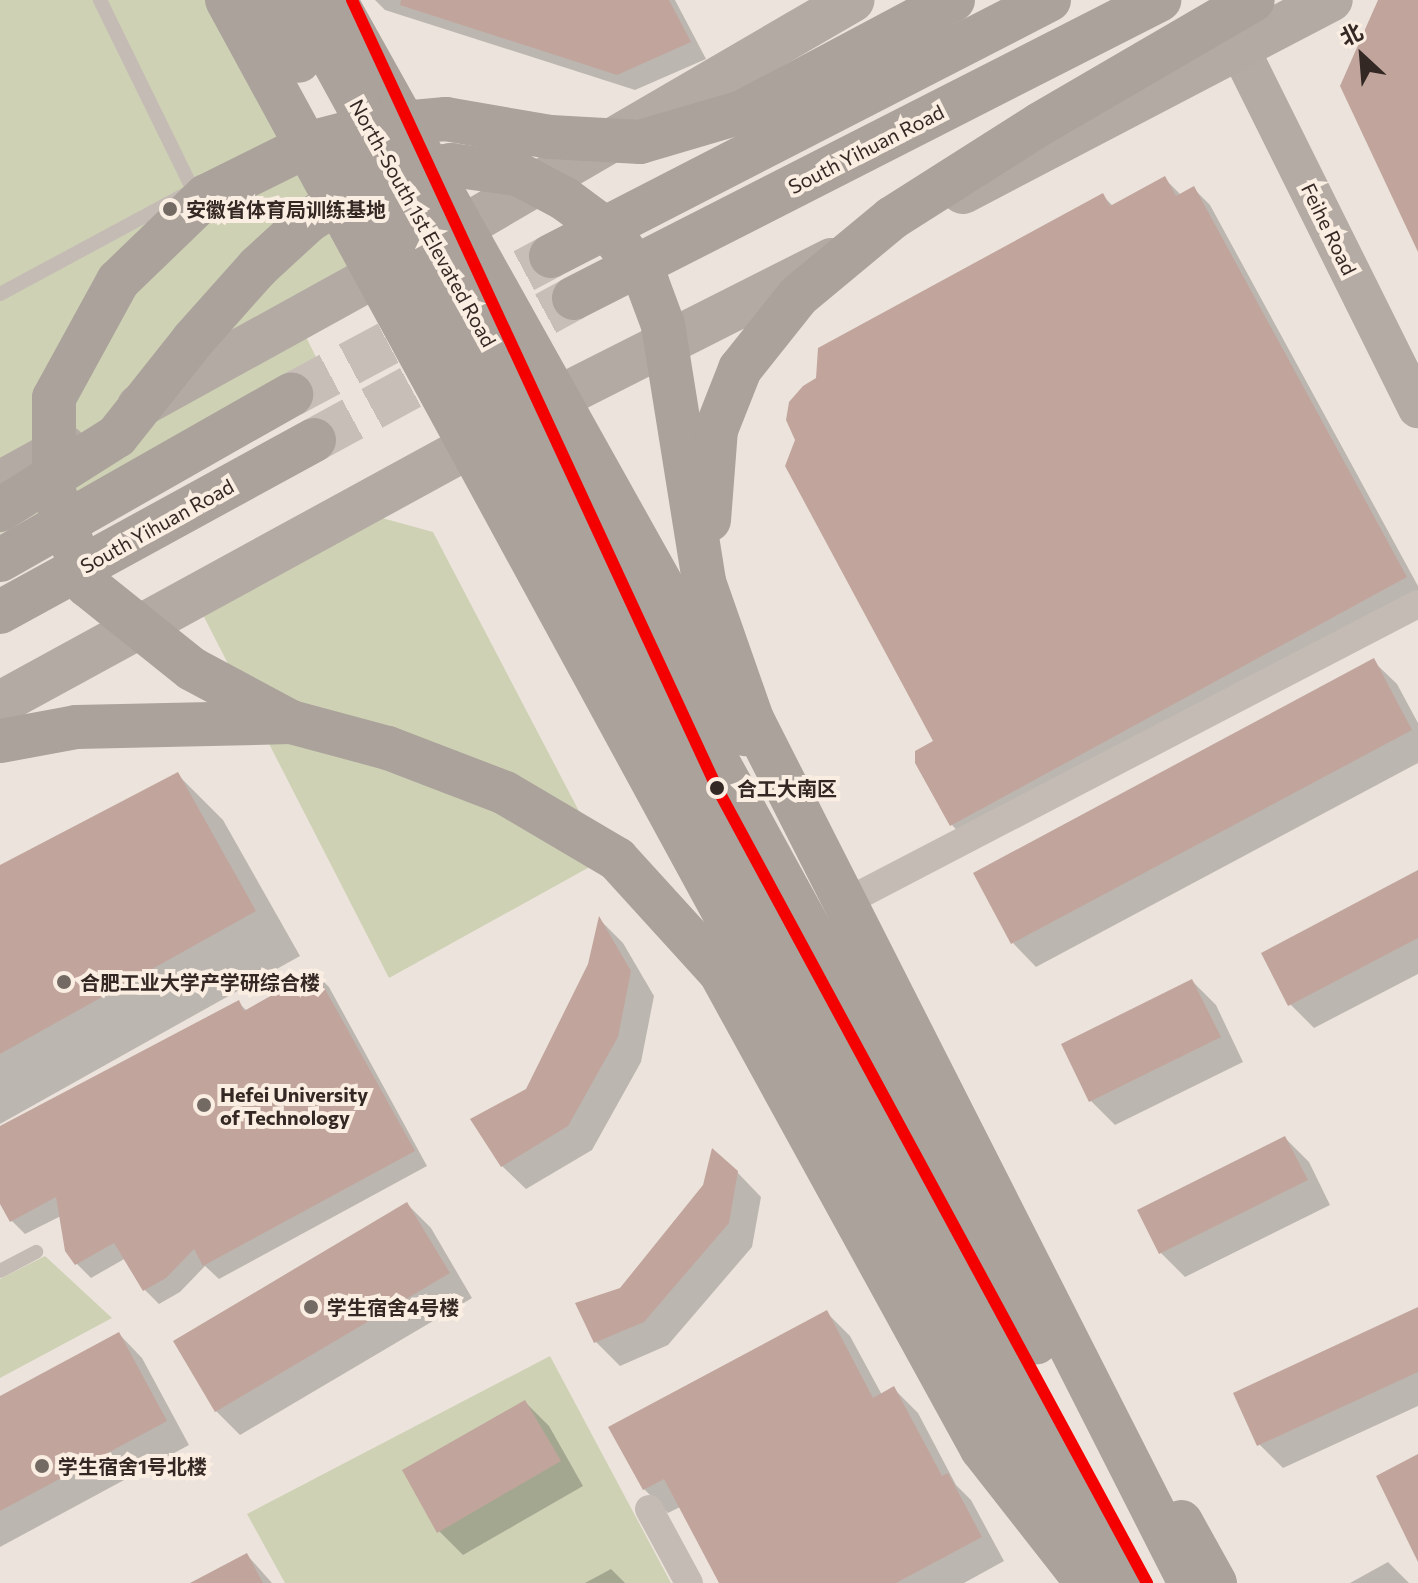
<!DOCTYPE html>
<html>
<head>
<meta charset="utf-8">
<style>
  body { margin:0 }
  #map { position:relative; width:1418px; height:1583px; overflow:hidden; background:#ece4dc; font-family:Commissioner,"Noto Sans SC",sans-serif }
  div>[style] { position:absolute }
  .green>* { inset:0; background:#ced1b4 }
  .shadow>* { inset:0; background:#0003 }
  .building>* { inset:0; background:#c1a59c }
  .highway-tunnel>* { height:44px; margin-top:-22px; transform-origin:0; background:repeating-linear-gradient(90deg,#c7beb7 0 44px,transparent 0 66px) }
  .lane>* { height:14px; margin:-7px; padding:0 7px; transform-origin:7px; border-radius:7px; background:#c4bbb5 }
  .street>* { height:28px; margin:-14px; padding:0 14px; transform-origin:14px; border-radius:14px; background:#c4bbb5 }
  .secondary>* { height:40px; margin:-20px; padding:0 20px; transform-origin:20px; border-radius:20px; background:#b5aba5 }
  .primary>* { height:44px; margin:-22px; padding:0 22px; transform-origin:22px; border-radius:22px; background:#b3aaa4 }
  .highway>* { height:44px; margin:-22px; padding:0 22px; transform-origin:22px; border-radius:22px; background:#aaa29b }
  .highway-bridge>* { height:44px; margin:-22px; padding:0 22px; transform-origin:22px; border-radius:22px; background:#aaa29b }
  .metro-1>* { height:12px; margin:-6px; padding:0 6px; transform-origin:6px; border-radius:6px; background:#f50000 }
  .dots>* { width:22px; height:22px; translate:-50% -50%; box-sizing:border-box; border:4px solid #faede1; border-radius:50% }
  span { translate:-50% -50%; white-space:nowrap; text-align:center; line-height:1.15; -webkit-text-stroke:8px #faede1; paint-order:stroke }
  .street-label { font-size:20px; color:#342824 }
  .poi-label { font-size:20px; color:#342824; font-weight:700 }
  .left { translate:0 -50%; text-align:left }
  .stop-label { font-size:20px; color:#342824; font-weight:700 }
  .north { position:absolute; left:1322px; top:16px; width:80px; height:80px; -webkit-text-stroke:6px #faede1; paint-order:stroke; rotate:334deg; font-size:22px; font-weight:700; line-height:32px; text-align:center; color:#342824 }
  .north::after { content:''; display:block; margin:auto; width:28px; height:36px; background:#342824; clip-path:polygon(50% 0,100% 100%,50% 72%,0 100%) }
</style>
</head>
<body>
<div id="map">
  <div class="green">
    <div style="clip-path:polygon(0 0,227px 0,375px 273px,297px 319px,317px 359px,0 534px)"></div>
    <div style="clip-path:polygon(371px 515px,433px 532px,604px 859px,389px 978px,202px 613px)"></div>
    <div style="clip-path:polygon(45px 1256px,112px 1318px,0 1378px,0 1279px)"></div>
    <div style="clip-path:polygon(550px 1356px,671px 1583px,285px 1583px,247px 1514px)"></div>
  </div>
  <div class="shadow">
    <div style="clip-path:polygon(375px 0,675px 0,706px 59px,635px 90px,385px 10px)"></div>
    <div style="clip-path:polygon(1165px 179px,1181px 195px,1193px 188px,1210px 205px,1418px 586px,1418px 596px,968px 842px,952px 825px,917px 762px,936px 742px,1103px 196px,1114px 207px)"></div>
    <div style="clip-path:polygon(1373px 661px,1397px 684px,1418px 723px,1418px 763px,1036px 967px,1013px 943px)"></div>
    <div style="clip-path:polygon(178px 775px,223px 820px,300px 956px,0 1124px,0 867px)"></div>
    <div style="clip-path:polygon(1418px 873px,1418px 974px,1314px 1028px,1290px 1004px)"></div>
    <div style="clip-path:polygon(600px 920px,623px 943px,654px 996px,641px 1062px,592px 1150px,526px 1189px,502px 1166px,527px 1091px,590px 965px)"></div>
    <div style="clip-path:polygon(315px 973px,329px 987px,427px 1166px,219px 1279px,205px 1266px,180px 1292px,159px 1304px,145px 1290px,126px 1258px,91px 1278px,77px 1264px,61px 1216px,25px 1234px,11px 1220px,0 1199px,0 1129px,238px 1002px,247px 1011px)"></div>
    <div style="clip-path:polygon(1192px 981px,1216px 1005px,1243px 1062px,1115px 1125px,1091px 1101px)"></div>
    <div style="clip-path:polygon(1285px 1138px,1309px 1162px,1330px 1205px,1185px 1277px,1161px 1253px,1140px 1211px)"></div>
    <div style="clip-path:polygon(737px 1172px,761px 1197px,752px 1247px,668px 1345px,620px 1366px,596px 1342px,621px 1290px)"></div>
    <div style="clip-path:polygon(407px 1204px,431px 1228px,472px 1298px,240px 1435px,216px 1411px)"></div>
    <div style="clip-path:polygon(1418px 1309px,1418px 1406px,1283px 1468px,1259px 1444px)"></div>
    <div style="clip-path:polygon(827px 1313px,850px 1336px,882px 1395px,894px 1389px,918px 1413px,956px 1485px,971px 1500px,1004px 1561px,964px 1583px,728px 1583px,680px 1507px,668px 1513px,644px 1489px)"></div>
    <div style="clip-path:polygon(119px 1334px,142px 1358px,189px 1445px,0 1547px,0 1398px)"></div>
    <div style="clip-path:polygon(525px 1402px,549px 1426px,583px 1486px,463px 1555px,439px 1531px)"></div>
    <div style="clip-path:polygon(247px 1555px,272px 1583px,194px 1583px)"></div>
    <div style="clip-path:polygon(1388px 1562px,1409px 1583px,1350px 1583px)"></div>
    <div style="clip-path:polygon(611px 1569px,625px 1583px,585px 1583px)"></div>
  </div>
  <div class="building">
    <div style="clip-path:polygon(401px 0,669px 0,691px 42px,617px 75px,400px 5px)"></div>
    <div style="clip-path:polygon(1378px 0,1418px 0,1418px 252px,1340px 86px)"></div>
    <div style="clip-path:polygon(1165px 176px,1176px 196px,1194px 186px,1407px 577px,950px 826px,915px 763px,915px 751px,933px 741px,785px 466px,795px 440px,786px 420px,789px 402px,803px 386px,816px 378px,818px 348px,1103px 193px,1110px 206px)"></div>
    <div style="clip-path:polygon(1374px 658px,1412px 730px,1011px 944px,973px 873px)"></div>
    <div style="clip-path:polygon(178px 772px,256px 911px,0 1054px,0 865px)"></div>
    <div style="clip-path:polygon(1418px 870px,1418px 938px,1288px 1006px,1261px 953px)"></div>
    <div style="clip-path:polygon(599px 916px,631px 971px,618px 1037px,568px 1126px,501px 1167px,470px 1119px,526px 1089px,588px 964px)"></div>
    <div style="clip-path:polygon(315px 971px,415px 1151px,203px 1266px,194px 1249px,166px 1278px,143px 1291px,114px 1243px,75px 1265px,65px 1251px,56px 1197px,10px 1222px,0 1204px,0 1126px,239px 1000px,244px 1011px)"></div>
    <div style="clip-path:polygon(1192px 979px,1221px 1037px,1089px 1102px,1061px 1044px)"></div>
    <div style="clip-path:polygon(1285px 1136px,1308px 1180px,1159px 1254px,1137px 1210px)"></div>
    <div style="clip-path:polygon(712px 1148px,738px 1171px,729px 1223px,644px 1322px,594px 1343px,575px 1303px,620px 1288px,703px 1185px)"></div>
    <div style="clip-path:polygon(407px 1202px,450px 1273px,215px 1412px,173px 1341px)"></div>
    <div style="clip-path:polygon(1418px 1307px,1418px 1372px,1257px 1446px,1233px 1393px)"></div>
    <div style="clip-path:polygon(827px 1310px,873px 1398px,894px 1386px,942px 1476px,948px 1473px,982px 1537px,896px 1583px,719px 1583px,664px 1479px,643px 1490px,608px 1427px)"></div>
    <div style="clip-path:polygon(119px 1332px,167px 1421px,0 1511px,0 1396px)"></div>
    <div style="clip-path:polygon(525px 1400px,561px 1461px,437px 1533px,402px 1470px)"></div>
    <div style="clip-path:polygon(1418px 1454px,1418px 1562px,1376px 1476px)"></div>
    <div style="clip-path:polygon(247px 1553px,263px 1583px,190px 1583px)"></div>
  </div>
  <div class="highway-tunnel">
    <div style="left:291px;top:395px;width:295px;rotate:-28.1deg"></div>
    <div style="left:314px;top:440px;width:296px;rotate:-28.6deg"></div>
  </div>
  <div class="lane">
    <div style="left:0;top:294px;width:219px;rotate:-28.3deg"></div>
    <div style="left:193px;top:190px;width:212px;rotate:-116.1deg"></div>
    <div style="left:0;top:1271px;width:41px;rotate:-27.8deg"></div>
  </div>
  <div class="street">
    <div style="left:840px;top:905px;width:652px;rotate:-27.51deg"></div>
    <div style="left:649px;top:1509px;width:84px;rotate:61.6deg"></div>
  </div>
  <div class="secondary">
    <div style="left:1240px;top:50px;width:400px;rotate:63.6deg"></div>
  </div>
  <div class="primary">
    <div style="left:963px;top:192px;width:415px;rotate:-27.6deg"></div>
    <div style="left:139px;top:406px;width:368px;rotate:-28.9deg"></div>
    <div style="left:461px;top:228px;width:453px;rotate:-30.2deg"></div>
    <div style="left:0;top:483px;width:74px;rotate:-29deg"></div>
    <div style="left:0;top:703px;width:636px;rotate:-28.66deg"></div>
    <div style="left:558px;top:398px;width:306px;rotate:-26.8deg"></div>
  </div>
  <div class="highway">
    <div style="left:227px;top:0;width:1738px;rotate:61.43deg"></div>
    <div style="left:335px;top:0;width:841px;rotate:60.81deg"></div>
    <div style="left:551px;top:256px;width:560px;rotate:-27.21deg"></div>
    <div style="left:574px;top:298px;width:657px;rotate:-26.99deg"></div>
    <div style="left:0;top:560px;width:335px;rotate:-29.6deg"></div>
    <div style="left:0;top:612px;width:358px;rotate:-28.7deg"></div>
    <div style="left:0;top:741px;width:77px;rotate:-10.4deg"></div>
    <div style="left:76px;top:727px;width:215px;rotate:-1.3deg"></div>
    <div style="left:1181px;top:1522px;width:70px;rotate:60.9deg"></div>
  </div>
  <div class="highway-bridge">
    <div style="left:266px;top:0;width:69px;rotate:61.6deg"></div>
    <div style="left:300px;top:0;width:1531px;rotate:61.26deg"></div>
    <div style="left:953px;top:0;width:239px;rotate:152deg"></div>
    <div style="left:742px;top:112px;width:106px;rotate:163.6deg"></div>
    <div style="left:640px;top:142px;width:90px;rotate:-176.8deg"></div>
    <div style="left:550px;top:137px;width:106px;rotate:-170.2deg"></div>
    <div style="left:446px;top:119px;width:67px;rotate:174.9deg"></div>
    <div style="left:379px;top:125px;width:64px;rotate:165.5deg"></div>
    <div style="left:317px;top:141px;width:124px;rotate:153.6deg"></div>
    <div style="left:206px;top:196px;width:122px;rotate:136deg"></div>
    <div style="left:118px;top:281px;width:133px;rotate:118.7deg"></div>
    <div style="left:54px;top:398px;width:94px;rotate:90deg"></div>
    <div style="left:54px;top:492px;width:99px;rotate:70.5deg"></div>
    <div style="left:87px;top:585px;width:134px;rotate:38.7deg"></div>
    <div style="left:192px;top:669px;width:112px;rotate:28.2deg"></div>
    <div style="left:291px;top:722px;width:100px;rotate:15deg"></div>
    <div style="left:388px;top:748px;width:125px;rotate:21deg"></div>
    <div style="left:505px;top:793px;width:130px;rotate:30.5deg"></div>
    <div style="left:617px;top:859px;width:153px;rotate:47.7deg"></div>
    <div style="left:720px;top:972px;width:544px;rotate:61.22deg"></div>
    <div style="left:982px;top:1449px;width:170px;rotate:51.9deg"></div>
    <div style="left:353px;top:160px;width:1620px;rotate:61.43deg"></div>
    <div style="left:0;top:510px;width:138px;rotate:-32.3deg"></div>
    <div style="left:117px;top:436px;width:122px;rotate:-51.6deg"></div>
    <div style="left:193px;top:340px;width:98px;rotate:-48.3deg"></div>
    <div style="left:258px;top:267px;width:68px;rotate:-42.6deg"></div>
    <div style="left:308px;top:221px;width:88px;rotate:-32.4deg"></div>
    <div style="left:382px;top:174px;width:70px;rotate:-7.4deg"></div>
    <div style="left:451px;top:165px;width:68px;rotate:7.7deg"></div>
    <div style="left:518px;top:174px;width:53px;rotate:28deg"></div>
    <div style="left:565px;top:199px;width:57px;rotate:36.5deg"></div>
    <div style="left:611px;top:233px;width:61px;rotate:53.7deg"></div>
    <div style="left:647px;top:282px;width:46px;rotate:69.6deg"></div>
    <div style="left:663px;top:325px;width:260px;rotate:80.9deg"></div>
    <div style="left:704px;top:582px;width:145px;rotate:70.7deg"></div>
    <div style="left:752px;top:719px;width:969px;rotate:63.12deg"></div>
    <div style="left:709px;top:520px;width:90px;rotate:-85.6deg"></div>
    <div style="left:716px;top:430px;width:66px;rotate:-68.5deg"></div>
    <div style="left:740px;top:369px;width:93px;rotate:-51.5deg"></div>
    <div style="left:798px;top:296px;width:122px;rotate:-39.7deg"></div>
    <div style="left:892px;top:218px;width:175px;rotate:-32.4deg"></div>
    <div style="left:1040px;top:124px;width:246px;rotate:-30.2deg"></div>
  </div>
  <div class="metro-1">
    <div style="left:352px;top:0;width:868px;rotate:65.15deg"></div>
    <div style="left:717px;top:788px;width:904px;rotate:61.59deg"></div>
  </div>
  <div class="dots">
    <div style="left:170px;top:209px;background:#746a64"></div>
    <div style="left:717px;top:788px;background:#342824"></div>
    <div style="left:64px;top:982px;background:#746a64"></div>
    <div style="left:204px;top:1105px;background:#746a64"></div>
    <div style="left:311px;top:1307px;background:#746a64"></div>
    <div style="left:42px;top:1466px;background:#746a64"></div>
  </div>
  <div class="street-label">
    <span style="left:866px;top:149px;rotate:-27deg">South Yihuan Road</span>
    <span style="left:423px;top:223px;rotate:61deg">North-South 1st Elevated Road</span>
    <span style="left:1329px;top:229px;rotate:64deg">Feihe Road</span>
    <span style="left:157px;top:526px;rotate:-29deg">South Yihuan Road</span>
  </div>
  <div class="poi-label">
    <span class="left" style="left:186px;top:209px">安徽省体育局训练基地</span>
    <span class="left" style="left:80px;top:982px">合肥工业大学产学研综合楼</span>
    <span class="left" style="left:220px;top:1106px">Hefei University<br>of Technology</span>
    <span class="left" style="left:327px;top:1307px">学生宿舍4号楼</span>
    <span class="left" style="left:58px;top:1466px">学生宿舍1号北楼</span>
  </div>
  <div class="stop-label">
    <span class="left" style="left:737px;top:788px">合工大南区</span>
  </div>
  <div class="north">北</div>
</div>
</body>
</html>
